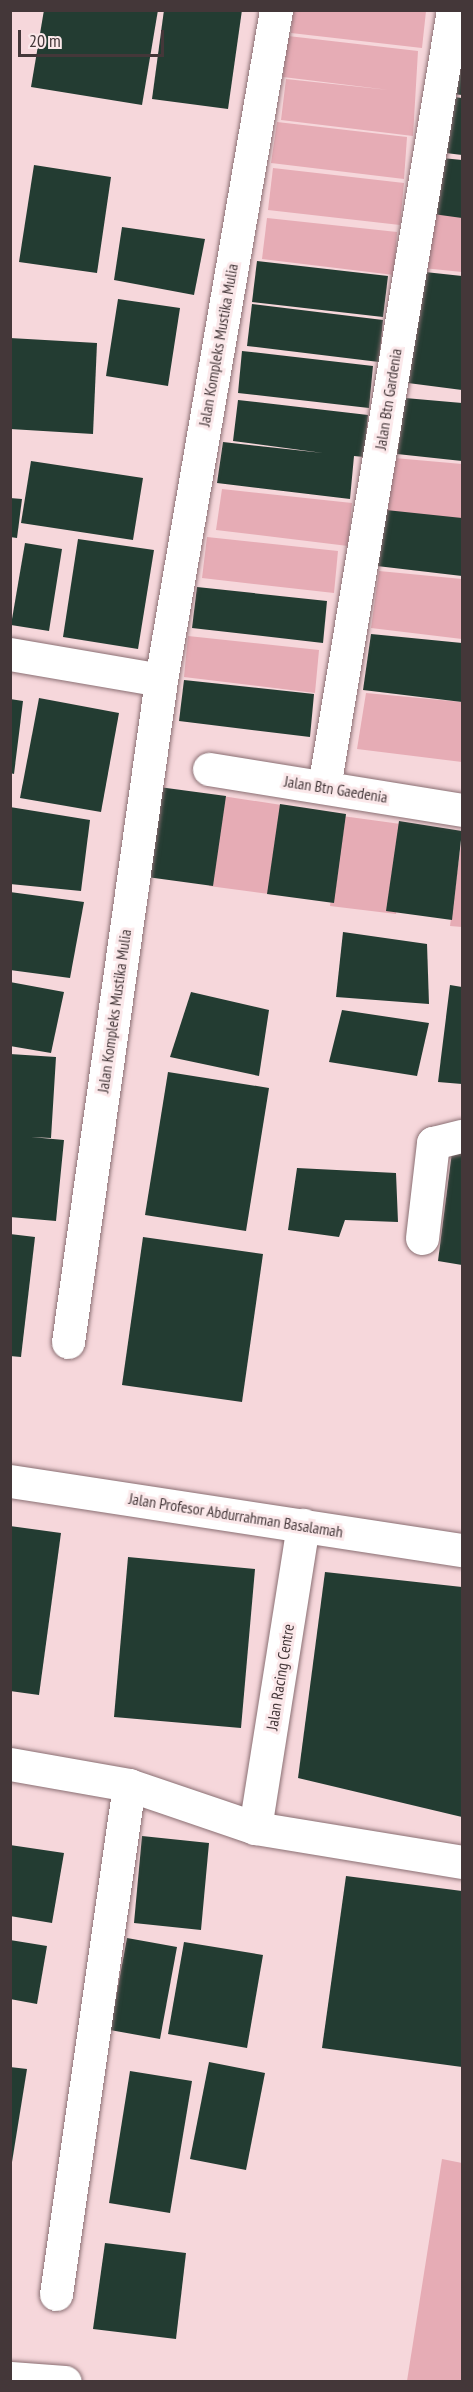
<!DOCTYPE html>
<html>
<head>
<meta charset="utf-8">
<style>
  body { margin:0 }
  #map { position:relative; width:473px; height:2392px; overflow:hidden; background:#f6d7db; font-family:"PT Sans Narrow",sans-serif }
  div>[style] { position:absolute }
  .green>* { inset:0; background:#e6acb5 }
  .building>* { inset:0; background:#233c32 }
  .roads { filter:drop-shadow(0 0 2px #8a6f73) drop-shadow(0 0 2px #8a6f73) }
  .street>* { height:33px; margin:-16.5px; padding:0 16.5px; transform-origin:16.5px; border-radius:16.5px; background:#fff }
  .secondary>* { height:33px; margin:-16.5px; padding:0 16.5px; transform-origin:16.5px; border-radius:16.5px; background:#fff }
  span { translate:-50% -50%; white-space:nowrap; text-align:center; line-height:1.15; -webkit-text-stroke:6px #fbe8ea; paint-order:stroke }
  .street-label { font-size:16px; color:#443739 }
  .frame { position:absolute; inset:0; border:12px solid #443739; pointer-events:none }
  .scale { position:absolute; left:18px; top:30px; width:146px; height:27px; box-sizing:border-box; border:3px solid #443739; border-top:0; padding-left:8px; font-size:18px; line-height:21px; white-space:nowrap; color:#443739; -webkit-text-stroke:4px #fbe8ea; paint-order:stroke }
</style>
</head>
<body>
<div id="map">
  <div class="green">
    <div style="clip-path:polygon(293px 11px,426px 11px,422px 48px,291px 33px)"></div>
    <div style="clip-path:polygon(288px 36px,418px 51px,413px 136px,281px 120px,286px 79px,389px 90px,283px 77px)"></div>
    <div style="clip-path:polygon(277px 122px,407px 137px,404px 179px,271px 163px)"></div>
    <div style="clip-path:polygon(273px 168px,404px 183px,400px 225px,268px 210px)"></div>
    <div style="clip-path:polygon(432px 211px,462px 214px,462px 272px,423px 268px)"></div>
    <div style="clip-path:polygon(267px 218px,397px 232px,394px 275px,262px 259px)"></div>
    <div style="clip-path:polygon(394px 458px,462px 464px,462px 523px,386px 513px)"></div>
    <div style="clip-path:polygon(222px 489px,352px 503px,348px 546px,216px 530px)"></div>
    <div style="clip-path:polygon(207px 537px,338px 551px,334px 593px,202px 578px)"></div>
    <div style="clip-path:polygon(379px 571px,462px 579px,462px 639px,371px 628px)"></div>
    <div style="clip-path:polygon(188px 636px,319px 650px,315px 693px,184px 677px)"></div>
    <div style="clip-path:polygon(366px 693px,462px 702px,462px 762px,357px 749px)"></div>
    <div style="clip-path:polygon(222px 796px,288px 806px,276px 895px,209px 886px)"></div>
    <div style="clip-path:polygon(342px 816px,408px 825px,396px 914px,330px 906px)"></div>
    <div style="clip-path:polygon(462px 836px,462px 927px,450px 926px)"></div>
    <div style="clip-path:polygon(442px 2159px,462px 2163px,462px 2381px,407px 2381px)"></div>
  </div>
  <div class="building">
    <div style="clip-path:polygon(44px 10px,158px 10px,142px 105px,31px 87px)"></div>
    <div style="clip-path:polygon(164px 10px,242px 10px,228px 109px,152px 99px)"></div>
    <div style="clip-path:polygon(462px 36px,462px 95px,453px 94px)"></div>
    <div style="clip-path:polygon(454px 97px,462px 98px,462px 155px,446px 153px)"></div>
    <div style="clip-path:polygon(442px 158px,462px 160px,462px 218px,433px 214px)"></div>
    <div style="clip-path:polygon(34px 165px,111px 177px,97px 273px,19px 262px)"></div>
    <div style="clip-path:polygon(122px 227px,205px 239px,194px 295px,114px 280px)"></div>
    <div style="clip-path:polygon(257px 261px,388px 276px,383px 317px,252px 302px)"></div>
    <div style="clip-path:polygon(425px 272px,462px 276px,462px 390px,408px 383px)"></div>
    <div style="clip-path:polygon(118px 299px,180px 308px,168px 386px,106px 376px)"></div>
    <div style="clip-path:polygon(252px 304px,383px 320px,379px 362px,247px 346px)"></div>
    <div style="clip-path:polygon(10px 338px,97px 343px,93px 434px,10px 429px)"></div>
    <div style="clip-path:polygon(242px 351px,373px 366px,369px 408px,238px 393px)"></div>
    <div style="clip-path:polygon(405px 398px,462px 403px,462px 461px,397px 454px)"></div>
    <div style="clip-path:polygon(238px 400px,368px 415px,364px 457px,354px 456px,350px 499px,217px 483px,223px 442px,323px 453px,233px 441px)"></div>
    <div style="clip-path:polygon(31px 461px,143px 478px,133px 540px,21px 523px)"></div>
    <div style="clip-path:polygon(10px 498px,22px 499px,17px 538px,10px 537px)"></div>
    <div style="clip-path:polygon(386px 510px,462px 518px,462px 576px,377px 566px)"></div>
    <div style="clip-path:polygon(78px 539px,154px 550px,138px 649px,63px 637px)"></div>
    <div style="clip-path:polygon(25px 543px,62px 549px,49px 631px,11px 625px)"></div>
    <div style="clip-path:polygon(197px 587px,327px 601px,323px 643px,192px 628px)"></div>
    <div style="clip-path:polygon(371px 634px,462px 643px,462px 702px,363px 690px)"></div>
    <div style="clip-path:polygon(184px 680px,314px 694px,310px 737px,179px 721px)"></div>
    <div style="clip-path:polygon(39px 698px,119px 713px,101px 812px,20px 798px)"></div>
    <div style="clip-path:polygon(10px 699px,23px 701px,14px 774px,10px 773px)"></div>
    <div style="clip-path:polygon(159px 787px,226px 796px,213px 886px,147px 877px)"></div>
    <div style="clip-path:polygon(280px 804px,346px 814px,334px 903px,267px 894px)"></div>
    <div style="clip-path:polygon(10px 807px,90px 820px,81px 891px,10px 884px)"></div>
    <div style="clip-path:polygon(399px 821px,462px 831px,452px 920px,386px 911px)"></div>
    <div style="clip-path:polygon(10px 892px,84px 902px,70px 978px,10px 970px)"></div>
    <div style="clip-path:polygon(343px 932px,427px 944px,429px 1004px,336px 997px)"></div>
    <div style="clip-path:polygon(10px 982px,64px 992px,51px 1053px,10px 1046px)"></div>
    <div style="clip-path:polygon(450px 985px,462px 987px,462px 1084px,438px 1082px)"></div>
    <div style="clip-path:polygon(191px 992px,269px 1010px,259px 1076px,170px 1057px)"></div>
    <div style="clip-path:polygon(342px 1010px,429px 1023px,417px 1076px,329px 1062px)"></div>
    <div style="clip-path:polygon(10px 1054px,56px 1057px,51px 1138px,31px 1137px,64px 1140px,56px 1221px,10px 1217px)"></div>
    <div style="clip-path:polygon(168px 1072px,269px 1088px,246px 1231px,145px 1215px)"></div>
    <div style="clip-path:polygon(452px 1152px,462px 1153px,462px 1265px,438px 1261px)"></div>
    <div style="clip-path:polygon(297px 1168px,396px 1173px,398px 1222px,345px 1220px,339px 1237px,288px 1230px)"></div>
    <div style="clip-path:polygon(10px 1234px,35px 1237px,21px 1357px,10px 1356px)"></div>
    <div style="clip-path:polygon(143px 1237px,263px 1254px,242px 1402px,122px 1385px)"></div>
    <div style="clip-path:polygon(10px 1526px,61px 1533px,39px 1695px,10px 1691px)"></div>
    <div style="clip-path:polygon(128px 1557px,255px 1569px,241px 1728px,114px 1717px)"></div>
    <div style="clip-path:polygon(325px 1572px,462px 1587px,462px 1817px,298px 1778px)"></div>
    <div style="clip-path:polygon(142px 1836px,209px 1843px,201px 1930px,134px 1923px)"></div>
    <div style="clip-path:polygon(10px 1845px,64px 1853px,52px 1923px,10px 1916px)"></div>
    <div style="clip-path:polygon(346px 1876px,462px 1891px,462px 2067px,322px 2048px)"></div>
    <div style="clip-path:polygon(127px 1938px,177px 1947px,160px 2039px,110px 2030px)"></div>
    <div style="clip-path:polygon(10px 1940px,47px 1946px,37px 2004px,10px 1999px)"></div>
    <div style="clip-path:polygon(184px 1942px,263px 1955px,247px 2048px,168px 2034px)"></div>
    <div style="clip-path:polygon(209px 2062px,265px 2073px,246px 2170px,190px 2159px)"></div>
    <div style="clip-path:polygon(10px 2067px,27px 2069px,12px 2162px,10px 2161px)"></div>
    <div style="clip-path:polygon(130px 2071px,192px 2081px,170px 2213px,109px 2203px)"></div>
    <div style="clip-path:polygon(105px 2243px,186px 2253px,176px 2339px,93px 2329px)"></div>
  </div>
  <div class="roads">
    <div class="street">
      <div style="left:10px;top:654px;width:153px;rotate:9.8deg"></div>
      <div style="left:209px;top:769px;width:256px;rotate:9.2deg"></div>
      <div style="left:324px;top:787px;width:788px;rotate:-80.57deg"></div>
      <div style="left:422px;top:1238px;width:96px;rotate:-83.4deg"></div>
      <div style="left:433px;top:1143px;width:30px;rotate:-14deg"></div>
      <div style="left:68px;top:1342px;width:669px;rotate:-82deg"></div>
      <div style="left:161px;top:680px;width:680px;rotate:-80.26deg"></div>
      <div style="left:10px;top:1764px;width:121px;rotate:10deg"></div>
      <div style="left:129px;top:1785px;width:133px;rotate:18.8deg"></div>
      <div style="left:255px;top:1828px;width:210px;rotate:9.3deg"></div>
      <div style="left:255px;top:1828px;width:307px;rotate:-81deg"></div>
      <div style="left:56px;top:2294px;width:514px;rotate:-81.84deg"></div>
      <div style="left:10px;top:2378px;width:55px;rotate:4.2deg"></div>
    </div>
    <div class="secondary">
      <div style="left:10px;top:1481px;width:457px;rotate:8.7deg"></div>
    </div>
  </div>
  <div class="street-label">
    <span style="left:218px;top:345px;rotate:-80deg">Jalan Kompleks Mustika Mulia</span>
    <span style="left:388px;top:399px;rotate:-81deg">Jalan Btn Gardenia</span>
    <span style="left:336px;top:789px;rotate:9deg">Jalan Btn Gaedenia</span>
    <span style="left:114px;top:1011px;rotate:-82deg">Jalan Kompleks Mustika Mulia</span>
    <span style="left:236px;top:1515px;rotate:9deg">Jalan Profesor Abdurrahman Basalamah</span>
    <span style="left:280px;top:1677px;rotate:-81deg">Jalan Racing Centre</span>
  </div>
  <div class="frame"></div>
  <div class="scale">20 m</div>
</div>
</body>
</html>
